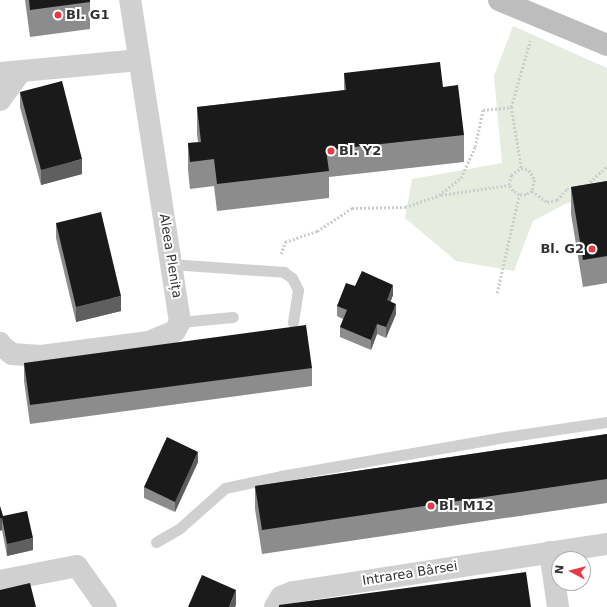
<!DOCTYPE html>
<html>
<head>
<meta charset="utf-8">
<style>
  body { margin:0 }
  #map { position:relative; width:607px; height:607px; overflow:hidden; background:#fff; font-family:"DejaVu Sans",sans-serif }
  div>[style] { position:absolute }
  .green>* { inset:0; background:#e6ecdf }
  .path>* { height:2.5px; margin-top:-1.25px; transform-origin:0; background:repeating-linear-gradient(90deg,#cdcdcd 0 2px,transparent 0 4px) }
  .lane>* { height:11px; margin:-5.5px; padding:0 5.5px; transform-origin:5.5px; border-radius:5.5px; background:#d0d0d0 }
  .street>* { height:22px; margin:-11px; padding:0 11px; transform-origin:11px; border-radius:11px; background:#d0d0d0 }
  .secondary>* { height:22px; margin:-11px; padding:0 11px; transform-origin:11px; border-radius:11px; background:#bdbdbd }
  .wall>* { inset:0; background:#8c8c8c }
  .shaded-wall>* { inset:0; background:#5f5f5f }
  .building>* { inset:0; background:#1a1a1a }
  .dots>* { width:11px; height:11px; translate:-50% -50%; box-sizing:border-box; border:2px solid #fff; border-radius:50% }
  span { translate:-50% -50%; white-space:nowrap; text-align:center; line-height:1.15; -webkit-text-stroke:4px #fff; paint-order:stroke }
  .poi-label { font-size:13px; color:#333; font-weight:700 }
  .left { translate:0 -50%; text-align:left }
  .right { translate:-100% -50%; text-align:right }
  .street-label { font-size:13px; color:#333 }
  .north { position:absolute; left:551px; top:551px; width:40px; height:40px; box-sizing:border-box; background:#fff; border:1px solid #adadad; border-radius:50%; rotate:277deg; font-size:11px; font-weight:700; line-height:16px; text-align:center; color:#333 }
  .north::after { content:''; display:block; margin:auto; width:14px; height:18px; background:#e63946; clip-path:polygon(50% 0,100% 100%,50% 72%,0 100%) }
</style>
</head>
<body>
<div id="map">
  <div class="green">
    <div style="clip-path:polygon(513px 26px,607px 68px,607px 198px,567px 203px,533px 221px,514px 271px,456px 261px,405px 218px,412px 179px,502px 163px,494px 76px)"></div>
  </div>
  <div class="path">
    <div style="left:521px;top:168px;width:8px;rotate:14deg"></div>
    <div style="left:529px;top:170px;width:12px;rotate:59deg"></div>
    <div style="left:535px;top:180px;width:11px;rotate:105deg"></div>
    <div style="left:532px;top:191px;width:7px;rotate:146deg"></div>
    <div style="left:526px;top:195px;width:7px;rotate:180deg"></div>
    <div style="left:519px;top:195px;width:7px;rotate:-146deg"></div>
    <div style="left:513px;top:191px;width:7px;rotate:-124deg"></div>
    <div style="left:509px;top:185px;width:10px;rotate:-79deg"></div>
    <div style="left:511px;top:175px;width:12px;rotate:-35deg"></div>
    <div style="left:521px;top:168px;width:62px;rotate:-99.3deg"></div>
    <div style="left:511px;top:107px;width:69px;rotate:-73.9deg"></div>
    <div style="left:587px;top:185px;width:28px;rotate:-44deg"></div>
    <div style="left:532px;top:191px;width:19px;rotate:36deg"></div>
    <div style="left:547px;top:202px;width:10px;rotate:-11deg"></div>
    <div style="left:557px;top:200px;width:15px;rotate:-48deg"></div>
    <div style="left:567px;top:189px;width:6px"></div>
    <div style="left:441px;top:195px;width:69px;rotate:-8.4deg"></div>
    <div style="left:281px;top:254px;width:13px;rotate:-72deg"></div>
    <div style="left:285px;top:242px;width:34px;rotate:-19deg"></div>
    <div style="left:317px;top:231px;width:42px;rotate:-33.3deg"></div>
    <div style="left:352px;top:208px;width:53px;rotate:-1.1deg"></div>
    <div style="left:405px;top:207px;width:36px;rotate:-19deg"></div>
    <div style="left:439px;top:195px;width:28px;rotate:-38deg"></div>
    <div style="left:461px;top:178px;width:34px;rotate:-66deg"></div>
    <div style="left:475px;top:147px;width:38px;rotate:-78deg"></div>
    <div style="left:483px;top:110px;width:28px;rotate:-6deg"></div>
    <div style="left:497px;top:293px;width:100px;rotate:-77.3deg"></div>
  </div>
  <div class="lane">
    <div style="left:171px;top:264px;width:113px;rotate:4deg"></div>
    <div style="left:284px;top:272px;width:10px;rotate:37deg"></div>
    <div style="left:292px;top:278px;width:13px;rotate:63deg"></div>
    <div style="left:298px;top:290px;width:33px;rotate:99deg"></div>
    <div style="left:180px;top:322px;width:53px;rotate:-5.4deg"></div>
    <div style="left:156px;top:542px;width:28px;rotate:-30deg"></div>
    <div style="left:180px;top:528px;width:60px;rotate:-41.6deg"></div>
    <div style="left:225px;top:488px;width:57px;rotate:-12.1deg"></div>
    <div style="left:281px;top:476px;width:227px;rotate:-9.9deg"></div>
    <div style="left:505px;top:437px;width:103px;rotate:-8.4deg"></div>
  </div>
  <div class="street">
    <div style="left:0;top:73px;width:140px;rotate:-5.3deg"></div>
    <div style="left:0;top:100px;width:34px;rotate:-54deg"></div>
    <div style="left:0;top:343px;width:5px;rotate:53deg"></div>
    <div style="left:3px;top:347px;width:11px;rotate:38deg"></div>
    <div style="left:12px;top:354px;width:29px;rotate:4deg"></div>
    <div style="left:41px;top:356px;width:109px;rotate:-7.4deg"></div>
    <div style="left:149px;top:342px;width:28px;rotate:-23deg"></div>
    <div style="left:175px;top:331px;width:10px;rotate:-61deg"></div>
    <div style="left:180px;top:322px;width:326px;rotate:-98.8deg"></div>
    <div style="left:550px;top:552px;width:56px;rotate:81.7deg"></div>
    <div style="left:0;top:581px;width:78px;rotate:-11deg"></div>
    <div style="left:77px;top:566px;width:50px;rotate:54.7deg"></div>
    <div style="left:275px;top:607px;width:12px;rotate:-59deg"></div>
    <div style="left:281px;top:597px;width:13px;rotate:-23deg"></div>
    <div style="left:293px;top:592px;width:318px;rotate:-8.7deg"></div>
  </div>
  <div class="secondary">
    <div style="left:499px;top:0;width:117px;rotate:22.6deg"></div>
  </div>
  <div class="wall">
    <div style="clip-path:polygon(25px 0,90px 0,90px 29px,30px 37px)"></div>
    <div style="clip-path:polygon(344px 73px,443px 87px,464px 135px,464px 162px,329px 177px,329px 198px,217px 211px,214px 186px,190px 189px,188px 170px,188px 143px,198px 142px,197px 134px,197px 107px,344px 90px)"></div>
    <div style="clip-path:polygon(20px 92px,82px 174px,41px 185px,20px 107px)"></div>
    <div style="clip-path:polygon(607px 181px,607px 283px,583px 287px,571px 214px,571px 187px)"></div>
    <div style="clip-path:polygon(56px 223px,121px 311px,76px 322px,56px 238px)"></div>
    <div style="clip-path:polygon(355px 286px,393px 295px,391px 301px,396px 314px,386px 338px,377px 334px,371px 350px,340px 337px,340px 327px,343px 319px,337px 316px,337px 306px)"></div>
    <div style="clip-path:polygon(24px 363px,312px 368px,312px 386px,30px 424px,24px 381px)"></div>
    <div style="clip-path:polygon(607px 434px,607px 503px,262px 554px,255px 509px,255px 486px)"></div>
    <div style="clip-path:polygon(198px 462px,175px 512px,144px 498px,144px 487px)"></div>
    <div style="clip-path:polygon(0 506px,3px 516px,33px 550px,7px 556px,2px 530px)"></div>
  </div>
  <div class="shaded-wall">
    <div style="clip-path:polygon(82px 159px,82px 174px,41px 185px,41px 170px)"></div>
    <div style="clip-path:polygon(393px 285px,393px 295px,387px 310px,387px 300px)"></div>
    <div style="clip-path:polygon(121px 296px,121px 311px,76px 322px,76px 307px)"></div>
    <div style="clip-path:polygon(396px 304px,396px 314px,386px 338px,386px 327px)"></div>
    <div style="clip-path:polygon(377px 324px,377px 334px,371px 350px,371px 340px)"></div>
    <div style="clip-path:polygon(198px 452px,198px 462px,175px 512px,175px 502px)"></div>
    <div style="clip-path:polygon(2px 518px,2px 530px,0 531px,0 519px)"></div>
    <div style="clip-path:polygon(33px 538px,33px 550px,7px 556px,7px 544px)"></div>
    <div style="clip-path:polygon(236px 590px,236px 605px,235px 607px,229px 607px)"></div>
  </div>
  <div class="building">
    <div style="clip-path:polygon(29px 0,90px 0,90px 2px,30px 10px)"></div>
    <div style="clip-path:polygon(440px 62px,443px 87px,458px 85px,464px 135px,326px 150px,329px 171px,217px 184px,214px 159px,190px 162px,188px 143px,201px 142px,197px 107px,346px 90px,344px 73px)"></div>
    <div style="clip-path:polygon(62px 81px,82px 159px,41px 170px,20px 92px)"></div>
    <div style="clip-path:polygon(607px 181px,607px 256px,583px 260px,571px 187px)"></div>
    <div style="clip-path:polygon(101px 212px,121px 296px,76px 307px,56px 223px)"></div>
    <div style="clip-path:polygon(362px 271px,393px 285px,387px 300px,396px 304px,386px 327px,377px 324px,371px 340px,340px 327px,347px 310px,337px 306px,346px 283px,355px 286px)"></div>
    <div style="clip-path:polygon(306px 325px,312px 368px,30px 405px,24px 363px)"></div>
    <div style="clip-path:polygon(607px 434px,607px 479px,262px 530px,255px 486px)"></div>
    <div style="clip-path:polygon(167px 437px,198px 452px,175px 502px,144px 487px)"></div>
    <div style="clip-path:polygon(0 506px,3px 516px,27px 511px,33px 538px,7px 544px,2px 518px,0 519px)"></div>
    <div style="clip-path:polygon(526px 572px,531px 607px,279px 607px,279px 605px)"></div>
    <div style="clip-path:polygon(202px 575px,236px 590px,229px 607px,188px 607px)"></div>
    <div style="clip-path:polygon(30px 583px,36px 607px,0 607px,0 590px)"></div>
  </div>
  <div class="dots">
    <div style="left:58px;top:15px;background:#e63946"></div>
    <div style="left:331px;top:151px;background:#e63946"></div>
    <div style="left:592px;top:249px;background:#e63946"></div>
    <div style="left:431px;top:506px;background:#e63946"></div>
  </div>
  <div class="poi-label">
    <span class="left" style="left:66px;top:15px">Bl. G1</span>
    <span class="left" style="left:339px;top:151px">Bl. Y2</span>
    <span class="right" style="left:584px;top:249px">Bl. G2</span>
    <span class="left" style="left:439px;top:506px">Bl. M12</span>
  </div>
  <div class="street-label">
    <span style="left:170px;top:256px;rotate:81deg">Aleea Plenița</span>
    <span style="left:410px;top:574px;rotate:-9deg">Intrarea Bârsei</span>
  </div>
  <div class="north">N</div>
</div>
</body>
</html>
